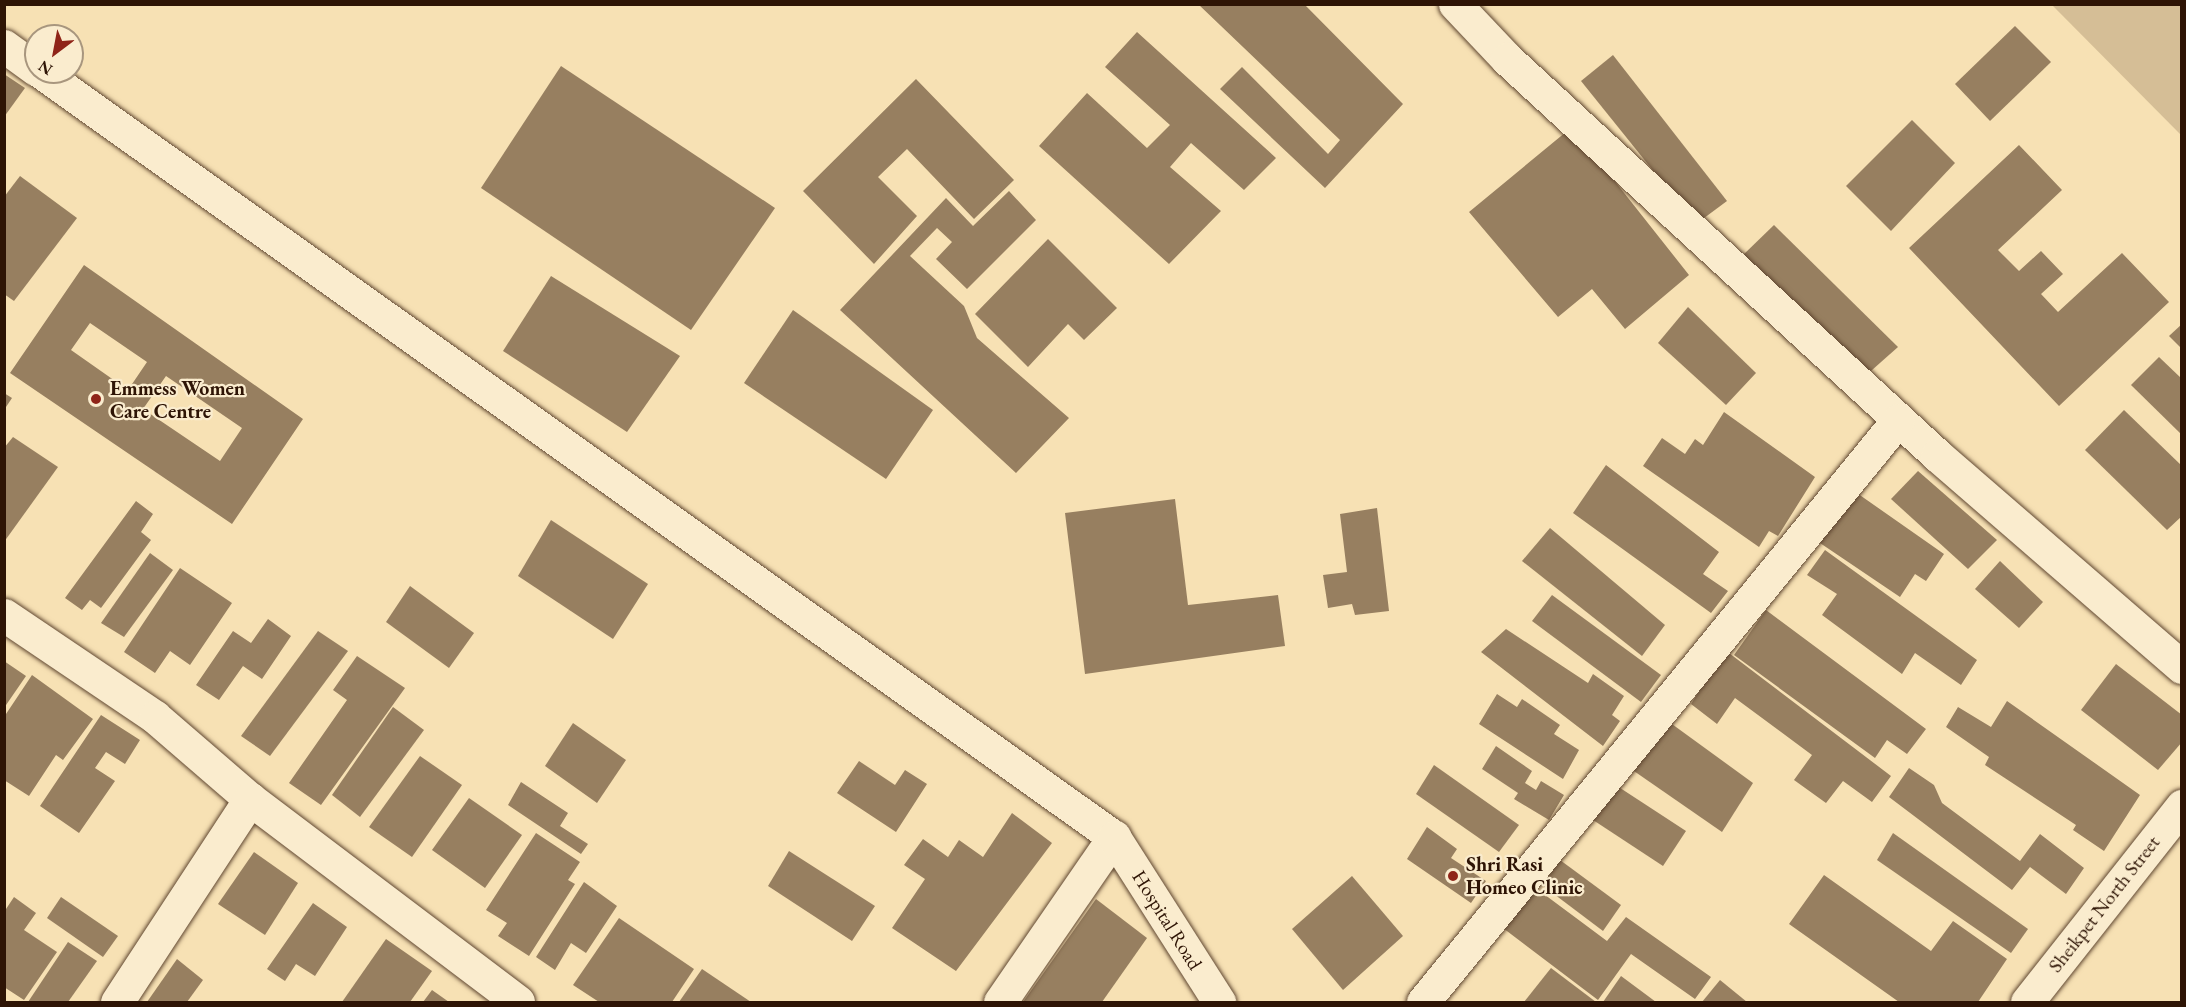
<!DOCTYPE html>
<html>
<head>
<meta charset="utf-8">
<style>
  body { margin:0 }
  #map { position:relative; width:2186px; height:1007px; overflow:hidden; background:#f7e1b4; font-family:"EB Garamond",serif }
  div>[style] { position:absolute }
  .green>* { inset:0; background:#d5be96 }
  .building>* { inset:0; background:#977f60 }
  .roads { filter:drop-shadow(0 0 2px #604731) drop-shadow(0 0 2px #604731) }
  .street>* { height:33px; margin:-16.5px; padding:0 16.5px; transform-origin:16.5px; border-radius:16.5px; background:#faecce }
  .secondary>* { height:33px; margin:-16.5px; padding:0 16.5px; transform-origin:16.5px; border-radius:16.5px; background:#faecce }
  .dots>* { width:16px; height:16px; translate:-50% -50%; box-sizing:border-box; border:3px solid #faecce; border-radius:50% }
  span { translate:-50% -50%; white-space:nowrap; text-align:center; line-height:1.15; -webkit-text-stroke:4.5px #faecce; paint-order:stroke }
  .poi-label { font-size:20px; color:#2e1405; font-weight:700 }
  .left { translate:0 -50%; text-align:left }
  .street-label { font-size:20px; color:#2e1405 }
  .frame { position:absolute; inset:0; border:6px solid #2e1405; pointer-events:none }
  .north { position:absolute; left:24px; top:24px; width:60px; height:60px; box-sizing:border-box; background:#faecce; border:2px solid #a8967e; border-radius:50%; rotate:212deg; font-size:16px; font-weight:700; line-height:24px; text-align:center; color:#2e1405 }
  .north::after { content:''; display:block; margin:auto; width:21px; height:27px; background:#8f2418; clip-path:polygon(50% 0,100% 100%,50% 72%,0 100%) }
</style>
</head>
<body>
<div id="map">
  <div class="green">
    <div style="clip-path:polygon(2052px 5px,2181px 5px,2181px 135px)"></div>
  </div>
  <div class="building">
    <div style="clip-path:polygon(1198px 4px,1304px 4px,1403px 104px,1325px 188px,1220px 89px,1242px 67px,1328px 154px,1340px 140px)"></div>
    <div style="clip-path:polygon(2015px 26px,2051px 62px,1990px 121px,1955px 84px)"></div>
    <div style="clip-path:polygon(1137px 32px,1276px 158px,1244px 190px,1191px 143px,1170px 167px,1221px 211px,1169px 264px,1039px 146px,1087px 93px,1147px 148px,1170px 125px,1105px 67px)"></div>
    <div style="clip-path:polygon(1613px 55px,1727px 201px,1696px 224px,1581px 81px)"></div>
    <div style="clip-path:polygon(561px 66px,775px 208px,691px 330px,481px 188px)"></div>
    <div style="clip-path:polygon(4px 74px,25px 88px,4px 117px)"></div>
    <div style="clip-path:polygon(916px 79px,1014px 180px,974px 219px,907px 149px,878px 177px,917px 216px,874px 264px,803px 191px)"></div>
    <div style="clip-path:polygon(1912px 120px,1955px 163px,1891px 231px,1846px 186px)"></div>
    <div style="clip-path:polygon(1572px 127px,1689px 275px,1625px 329px,1592px 289px,1558px 317px,1469px 212px)"></div>
    <div style="clip-path:polygon(2019px 145px,2062px 190px,1998px 250px,2019px 271px,2041px 251px,2063px 274px,2041px 294px,2058px 312px,2122px 253px,2169px 302px,2059px 406px,1909px 248px)"></div>
    <div style="clip-path:polygon(20px 176px,77px 218px,14px 301px,4px 294px,4px 197px)"></div>
    <div style="clip-path:polygon(1009px 191px,1036px 220px,967px 289px,936px 259px,952px 242px,937px 228px,910px 256px,964px 306px,977px 338px,1069px 418px,1016px 473px,840px 310px,946px 198px,973px 226px)"></div>
    <div style="clip-path:polygon(1774px 225px,1898px 347px,1863px 378px,1742px 256px)"></div>
    <div style="clip-path:polygon(1048px 239px,1117px 308px,1084px 340px,1068px 324px,1028px 367px,975px 314px)"></div>
    <div style="clip-path:polygon(evenodd,84px 265px,303px 419px,232px 524px,10px 373px,84px 265px,90px 323px,147px 362px,128px 390px,71px 350px,90px 323px,84px 265px,166px 376px,242px 428px,220px 461px,143px 409px,166px 376px)"></div>
    <div style="clip-path:polygon(551px 276px,680px 356px,627px 432px,503px 351px)"></div>
    <div style="clip-path:polygon(1688px 307px,1756px 373px,1726px 405px,1658px 343px)"></div>
    <div style="clip-path:polygon(793px 310px,933px 410px,886px 479px,744px 383px)"></div>
    <div style="clip-path:polygon(2182px 324px,2182px 349px,2169px 336px)"></div>
    <div style="clip-path:polygon(2159px 357px,2182px 379px,2182px 435px,2131px 385px)"></div>
    <div style="clip-path:polygon(4px 393px,12px 398px,4px 410px)"></div>
    <div style="clip-path:polygon(2124px 410px,2182px 466px,2182px 516px,2167px 530px,2085px 450px)"></div>
    <div style="clip-path:polygon(1724px 412px,1815px 477px,1778px 536px,1769px 531px,1759px 547px,1643px 466px,1662px 438px,1685px 454px,1695px 439px,1703px 445px)"></div>
    <div style="clip-path:polygon(13px 437px,58px 467px,4px 542px,4px 448px)"></div>
    <div style="clip-path:polygon(1606px 465px,1719px 552px,1703px 574px,1728px 591px,1711px 613px,1573px 513px)"></div>
    <div style="clip-path:polygon(1918px 471px,1997px 540px,1968px 569px,1891px 499px)"></div>
    <div style="clip-path:polygon(1854px 491px,1944px 554px,1926px 581px,1915px 574px,1900px 597px,1820px 543px)"></div>
    <div style="clip-path:polygon(1175px 499px,1188px 605px,1278px 595px,1285px 646px,1085px 674px,1065px 513px)"></div>
    <div style="clip-path:polygon(136px 501px,153px 514px,141px 532px,151px 540px,101px 608px,90px 600px,82px 610px,65px 598px)"></div>
    <div style="clip-path:polygon(1377px 508px,1389px 611px,1355px 615px,1352px 604px,1328px 608px,1323px 575px,1347px 572px,1340px 514px)"></div>
    <div style="clip-path:polygon(551px 520px,648px 584px,613px 639px,518px 576px)"></div>
    <div style="clip-path:polygon(1550px 528px,1665px 625px,1642px 656px,1522px 561px)"></div>
    <div style="clip-path:polygon(1825px 550px,1977px 660px,1961px 685px,1915px 653px,1902px 674px,1822px 615px,1837px 594px,1807px 575px)"></div>
    <div style="clip-path:polygon(150px 553px,173px 570px,124px 637px,101px 623px)"></div>
    <div style="clip-path:polygon(2000px 561px,2043px 602px,2019px 628px,1975px 589px)"></div>
    <div style="clip-path:polygon(180px 568px,232px 603px,190px 665px,170px 651px,155px 673px,124px 652px)"></div>
    <div style="clip-path:polygon(410px 586px,474px 633px,449px 668px,386px 622px)"></div>
    <div style="clip-path:polygon(1552px 595px,1661px 675px,1641px 702px,1532px 621px)"></div>
    <div style="clip-path:polygon(1766px 610px,1926px 729px,1907px 754px,1887px 740px,1875px 758px,1734px 655px)"></div>
    <div style="clip-path:polygon(268px 619px,291px 636px,262px 679px,243px 666px,219px 700px,196px 685px,233px 631px,251px 643px)"></div>
    <div style="clip-path:polygon(1506px 629px,1588px 683px,1593px 674px,1624px 696px,1612px 715px,1620px 721px,1603px 746px,1481px 652px)"></div>
    <div style="clip-path:polygon(318px 631px,348px 651px,270px 756px,241px 736px)"></div>
    <div style="clip-path:polygon(1725px 650px,1891px 776px,1872px 802px,1843px 781px,1826px 803px,1794px 780px,1812px 755px,1735px 698px,1717px 724px,1691px 704px)"></div>
    <div style="clip-path:polygon(357px 656px,405px 688px,321px 805px,289px 783px,347px 700px,333px 690px)"></div>
    <div style="clip-path:polygon(4px 661px,26px 676px,4px 708px)"></div>
    <div style="clip-path:polygon(2116px 664px,2182px 715px,2182px 742px,2158px 770px,2081px 710px)"></div>
    <div style="clip-path:polygon(32px 675px,93px 719px,63px 760px,56px 755px,29px 796px,4px 780px,4px 717px)"></div>
    <div style="clip-path:polygon(1497px 694px,1517px 707px,1522px 699px,1560px 725px,1554px 734px,1579px 750px,1563px 779px,1479px 724px)"></div>
    <div style="clip-path:polygon(2007px 701px,2140px 795px,2104px 851px,2073px 830px,2076px 825px,1985px 765px,1989px 757px,1946px 727px,1958px 707px,1991px 727px)"></div>
    <div style="clip-path:polygon(393px 707px,424px 730px,360px 817px,332px 795px)"></div>
    <div style="clip-path:polygon(101px 715px,140px 740px,125px 764px,106px 752px,95px 768px,115px 781px,79px 833px,40px 806px)"></div>
    <div style="clip-path:polygon(1665px 719px,1753px 783px,1722px 832px,1631px 769px)"></div>
    <div style="clip-path:polygon(573px 723px,626px 760px,597px 803px,545px 766px)"></div>
    <div style="clip-path:polygon(1496px 746px,1532px 771px,1525px 783px,1536px 790px,1541px 781px,1564px 795px,1549px 820px,1514px 799px,1518px 793px,1482px 769px)"></div>
    <div style="clip-path:polygon(420px 756px,462px 785px,412px 857px,369px 827px)"></div>
    <div style="clip-path:polygon(859px 761px,895px 785px,905px 770px,927px 784px,896px 832px,837px 793px)"></div>
    <div style="clip-path:polygon(1434px 765px,1519px 825px,1499px 852px,1416px 794px)"></div>
    <div style="clip-path:polygon(1909px 768px,1934px 785px,1942px 803px,2020px 861px,2040px 834px,2084px 868px,2066px 894px,2030px 867px,2012px 890px,1889px 797px)"></div>
    <div style="clip-path:polygon(521px 782px,568px 813px,560px 826px,588px 844px,581px 854px,508px 805px)"></div>
    <div style="clip-path:polygon(1611px 782px,1686px 831px,1663px 866px,1590px 818px)"></div>
    <div style="clip-path:polygon(469px 798px,522px 835px,485px 888px,432px 850px)"></div>
    <div style="clip-path:polygon(1012px 813px,1052px 843px,956px 971px,892px 928px,925px 879px,904px 865px,923px 839px,948px 857px,959px 840px,983px 857px)"></div>
    <div style="clip-path:polygon(1427px 827px,1457px 849px,1451px 858px,1486px 881px,1471px 903px,1407px 859px)"></div>
    <div style="clip-path:polygon(536px 833px,580px 862px,568px 880px,575px 884px,529px 956px,498px 936px,507px 923px,486px 910px)"></div>
    <div style="clip-path:polygon(1893px 833px,2028px 929px,2011px 953px,1877px 860px)"></div>
    <div style="clip-path:polygon(789px 851px,875px 906px,852px 941px,768px 886px)"></div>
    <div style="clip-path:polygon(254px 852px,298px 883px,265px 935px,218px 904px)"></div>
    <div style="clip-path:polygon(1560px 860px,1621px 905px,1603px 931px,1542px 885px)"></div>
    <div style="clip-path:polygon(1824px 875px,1931px 951px,1953px 921px,2007px 959px,1978px 1002px,1899px 1002px,1789px 924px)"></div>
    <div style="clip-path:polygon(1352px 876px,1403px 936px,1343px 990px,1292px 929px)"></div>
    <div style="clip-path:polygon(584px 882px,617px 906px,586px 953px,571px 943px,555px 970px,536px 957px)"></div>
    <div style="clip-path:polygon(1529px 883px,1607px 941px,1626px 917px,1711px 977px,1695px 999px,1631px 954px,1598px 1000px,1499px 925px)"></div>
    <div style="clip-path:polygon(14px 897px,36px 913px,24px 930px,57px 952px,24px 1000px,4px 987px,4px 912px)"></div>
    <div style="clip-path:polygon(61px 897px,118px 936px,103px 957px,47px 918px)"></div>
    <div style="clip-path:polygon(1096px 899px,1147px 938px,1102px 1002px,1023px 1002px)"></div>
    <div style="clip-path:polygon(313px 903px,347px 927px,315px 976px,296px 964px,285px 981px,267px 969px)"></div>
    <div style="clip-path:polygon(619px 918px,694px 969px,672px 1002px,599px 1002px,573px 985px)"></div>
    <div style="clip-path:polygon(386px 939px,432px 971px,410px 1002px,342px 1002px)"></div>
    <div style="clip-path:polygon(68px 942px,97px 961px,68px 1002px,28px 1002px)"></div>
    <div style="clip-path:polygon(177px 959px,203px 980px,187px 1002px,147px 1002px)"></div>
    <div style="clip-path:polygon(1551px 968px,1596px 1002px,1524px 1002px)"></div>
    <div style="clip-path:polygon(702px 969px,751px 1002px,679px 1002px)"></div>
    <div style="clip-path:polygon(1621px 976px,1656px 1002px,1603px 1002px)"></div>
    <div style="clip-path:polygon(1720px 980px,1747px 1002px,1702px 1002px)"></div>
    <div style="clip-path:polygon(432px 990px,449px 1002px,423px 1002px)"></div>
  </div>
  <div class="roads">
    <div class="street">
      <div style="left:1455px;top:4px;width:76px;rotate:46.6deg"></div>
      <div style="left:1507px;top:59px;width:585px;rotate:42.64deg"></div>
      <div style="left:1937px;top:455px;width:324px;rotate:40.9deg"></div>
      <div style="left:4px;top:615px;width:182px;rotate:34deg"></div>
      <div style="left:155px;top:717px;width:125px;rotate:40.8deg"></div>
      <div style="left:250px;top:799px;width:336px;rotate:37.1deg"></div>
      <div style="left:117px;top:1002px;width:243px;rotate:-56.8deg"></div>
      <div style="left:1000px;top:1002px;width:201px;rotate:-55.4deg"></div>
      <div style="left:1423px;top:1002px;width:751px;rotate:-50.78deg"></div>
      <div style="left:2027px;top:1002px;width:250px;rotate:-51.7deg"></div>
    </div>
    <div class="secondary">
      <div style="left:4px;top:46px;width:39px;rotate:36deg"></div>
      <div style="left:41px;top:72px;width:1318px;rotate:35.49deg"></div>
      <div style="left:1114px;top:837px;width:196px;rotate:57.5deg"></div>
    </div>
  </div>
  <div class="dots">
    <div style="left:96px;top:399px;background:#8f2418"></div>
    <div style="left:1453px;top:876px;background:#8f2418"></div>
  </div>
  <div class="poi-label">
    <span class="left" style="left:110px;top:400px">Emmess Women<br>Care Centre</span>
    <span class="left" style="left:1466px;top:876px">Shri Rasi<br>Homeo Clinic</span>
  </div>
  <div class="street-label">
    <span style="left:2104px;top:904px;rotate:-52deg">Sheikpet North Street</span>
    <span style="left:1167px;top:920px;rotate:58deg">Hospital Road</span>
  </div>
  <div class="frame"></div>
  <div class="north">N</div>
</div>
</body>
</html>
